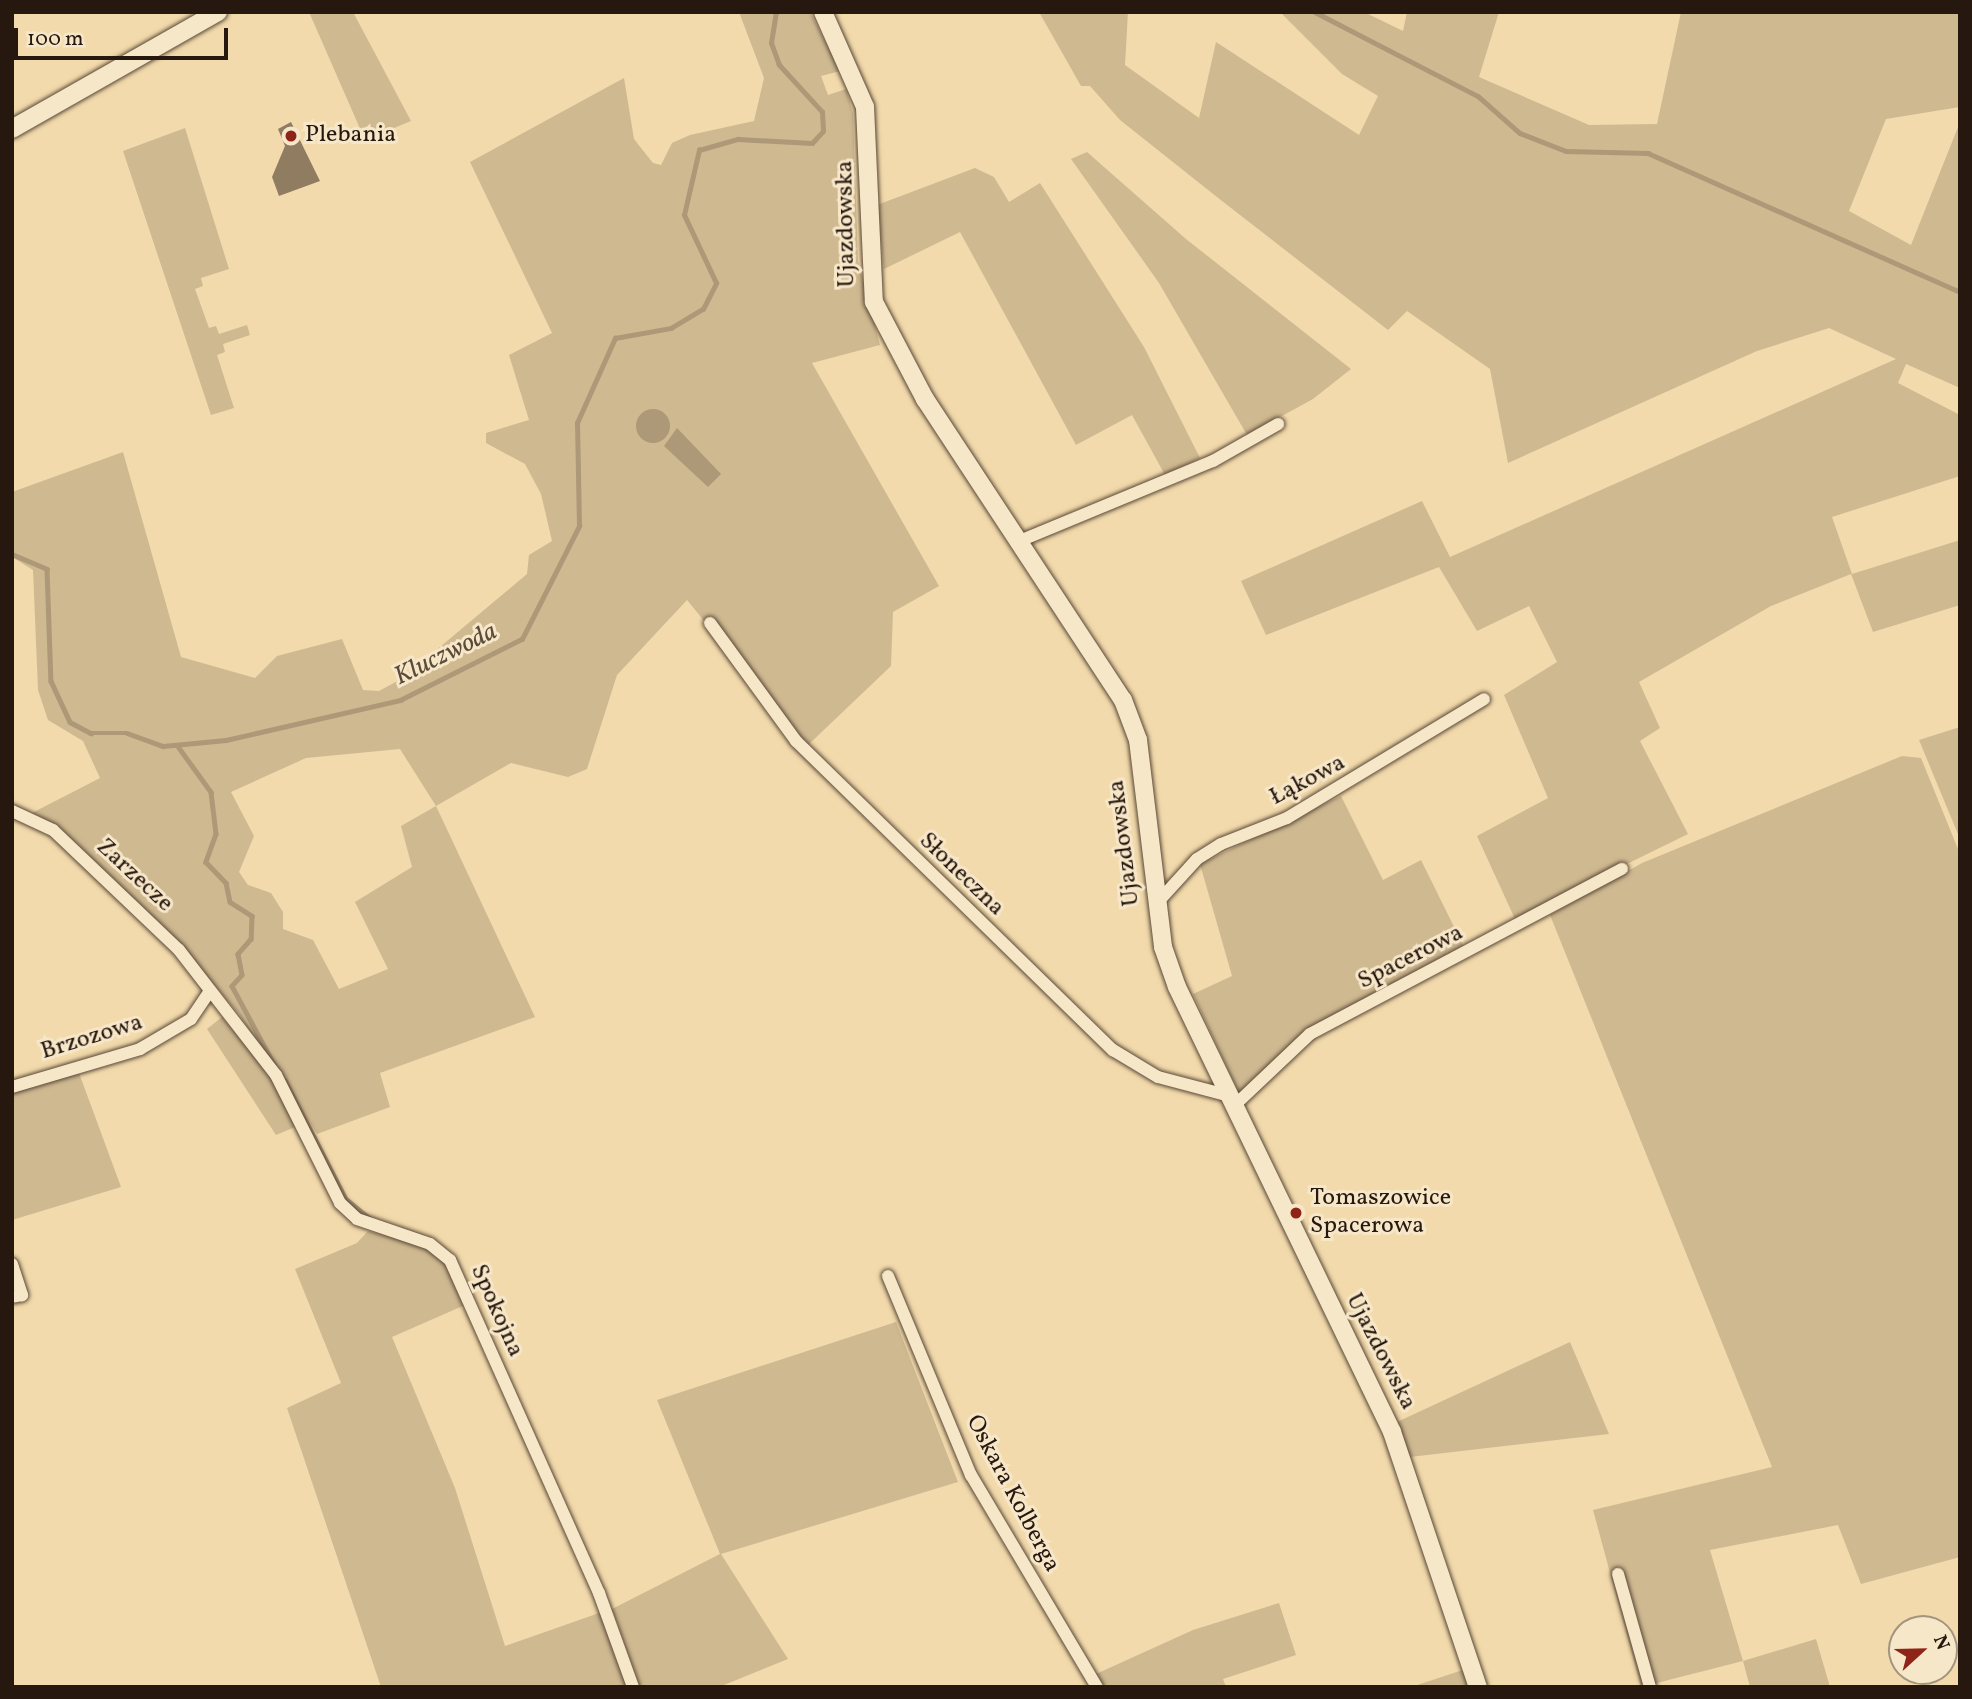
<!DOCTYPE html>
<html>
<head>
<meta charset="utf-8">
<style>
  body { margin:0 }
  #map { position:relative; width:1972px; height:1699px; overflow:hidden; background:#f2daac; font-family:Vollkorn,serif }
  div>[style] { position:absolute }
  .green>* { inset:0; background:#cfb991 }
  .water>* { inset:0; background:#ad9877 }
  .round { border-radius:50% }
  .stream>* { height:4.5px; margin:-2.25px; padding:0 2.25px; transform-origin:2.25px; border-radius:2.25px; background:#ad9877 }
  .building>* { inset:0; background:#907c61 }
  .roads { filter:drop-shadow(0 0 2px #594836) drop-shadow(0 0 2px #594836) }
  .street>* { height:12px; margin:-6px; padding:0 6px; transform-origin:6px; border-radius:6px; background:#f7e7c9 }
  .secondary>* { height:18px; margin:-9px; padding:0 9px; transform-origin:9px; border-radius:9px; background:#f7e7c9 }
  .dots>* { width:19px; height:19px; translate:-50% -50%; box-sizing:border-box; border:4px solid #f7e7c9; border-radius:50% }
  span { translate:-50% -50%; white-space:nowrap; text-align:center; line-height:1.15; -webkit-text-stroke:6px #f7e7c9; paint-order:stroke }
  .poi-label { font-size:24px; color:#26170f }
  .left { translate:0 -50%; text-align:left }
  .street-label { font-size:24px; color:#26170f }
  .water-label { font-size:26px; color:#5c4b39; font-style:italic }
  .frame { position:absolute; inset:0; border:14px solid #26170f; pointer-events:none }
  .north { position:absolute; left:1888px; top:1615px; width:70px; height:70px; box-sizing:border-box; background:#f7e7c9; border:2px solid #a3947f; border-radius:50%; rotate:68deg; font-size:19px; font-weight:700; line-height:28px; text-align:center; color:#26170f }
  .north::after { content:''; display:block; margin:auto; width:24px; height:32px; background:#8f2418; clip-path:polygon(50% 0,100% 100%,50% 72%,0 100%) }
  .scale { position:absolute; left:14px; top:28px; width:214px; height:32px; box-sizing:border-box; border:4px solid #26170f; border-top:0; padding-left:9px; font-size:21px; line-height:24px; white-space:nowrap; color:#26170f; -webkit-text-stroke:5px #f7e7c9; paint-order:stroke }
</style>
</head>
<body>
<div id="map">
  <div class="green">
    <div style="clip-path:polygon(309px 12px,353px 12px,411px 121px,365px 140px)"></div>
    <div style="clip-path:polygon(evenodd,739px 12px,810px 12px,840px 71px,821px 76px,828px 95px,846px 89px,853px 113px,858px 261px,880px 345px,812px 363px,939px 586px,893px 612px,891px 666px,807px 746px,687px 600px,617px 675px,587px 769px,568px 777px,511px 763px,436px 806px,535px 1017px,380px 1073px,390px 1107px,317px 1134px,239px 1014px,171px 934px,59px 827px,32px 813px,100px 778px,83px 741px,48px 720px,38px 690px,33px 570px,12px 557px,12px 492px,123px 452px,181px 657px,255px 678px,277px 656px,342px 639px,363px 690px,379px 691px,403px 678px,527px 574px,529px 555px,552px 541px,541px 494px,525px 464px,486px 443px,486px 433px,529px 420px,509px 355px,552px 333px,470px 162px,624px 78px,634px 139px,653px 163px,661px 165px,672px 143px,690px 135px,754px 121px,764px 78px,739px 12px,400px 749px,436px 806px,401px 826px,412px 867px,355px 902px,388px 969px,339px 989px,313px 940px,283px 929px,283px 912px,271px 893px,248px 885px,239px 872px,254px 836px,231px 792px,306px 758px,400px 749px)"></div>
    <div style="clip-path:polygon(1039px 12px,1128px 12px,1125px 65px,1199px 118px,1216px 42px,1359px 135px,1378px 96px,1342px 74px,1280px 12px,1364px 12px,1403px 31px,1407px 12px,1499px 12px,1479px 77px,1589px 125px,1657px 124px,1681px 12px,1960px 12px,1960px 107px,1886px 119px,1849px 211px,1911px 245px,1960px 122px,1960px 388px,1906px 364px,1898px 383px,1960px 415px,1960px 476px,1832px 517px,1852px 574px,1960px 540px,1960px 605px,1873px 632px,1851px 574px,1771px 606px,1639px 682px,1660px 728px,1640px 741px,1688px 834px,1515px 919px,1477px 836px,1548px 798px,1504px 695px,1557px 662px,1529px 606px,1477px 631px,1439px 567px,1266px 635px,1241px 581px,1422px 501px,1450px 557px,1896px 359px,1829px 328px,1757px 351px,1508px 463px,1490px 369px,1407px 311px,1388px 330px,1222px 201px,1120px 120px,1090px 86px,1081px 86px)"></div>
    <div style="clip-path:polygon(185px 128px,229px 269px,201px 278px,203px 286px,195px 289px,209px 328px,216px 326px,219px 334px,247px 325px,250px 335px,223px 344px,225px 352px,217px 355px,234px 408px,211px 415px,123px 151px)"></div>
    <div style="clip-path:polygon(1087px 152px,1186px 239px,1351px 369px,1313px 399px,1247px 435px,1159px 283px,1071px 159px)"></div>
    <div style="clip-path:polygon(975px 168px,994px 177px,1009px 202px,1040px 183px,1144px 347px,1200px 458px,1165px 475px,1132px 415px,1076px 445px,960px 232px,884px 269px,877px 205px)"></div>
    <div style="clip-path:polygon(1960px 727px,1960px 839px,1919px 740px)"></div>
    <div style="clip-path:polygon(1902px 756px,1921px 758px,1960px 854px,1960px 1557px,1861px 1584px,1838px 1525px,1710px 1550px,1743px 1661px,1816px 1639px,1830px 1687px,1750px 1687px,1743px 1661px,1641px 1687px,1593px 1510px,1772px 1467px,1550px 915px,1642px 863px)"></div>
    <div style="clip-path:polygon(1341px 796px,1383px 880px,1421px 860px,1465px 949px,1307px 1031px,1239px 1093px,1193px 994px,1232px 976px,1200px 864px)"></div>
    <div style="clip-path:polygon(222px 1017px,270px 1072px,300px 1125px,276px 1135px,207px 1029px)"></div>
    <div style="clip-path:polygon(79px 1073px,121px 1187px,12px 1220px,12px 1090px)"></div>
    <div style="clip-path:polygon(368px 1231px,429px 1247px,448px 1264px,465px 1305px,392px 1337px,455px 1488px,505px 1646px,602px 1612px,628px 1687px,381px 1687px,287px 1408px,341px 1383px,295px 1269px,357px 1243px)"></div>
    <div style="clip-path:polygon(896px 1322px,958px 1482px,721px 1554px,788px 1659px,719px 1687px,640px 1687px,612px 1609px,720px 1554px,657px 1400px)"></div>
    <div style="clip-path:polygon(1570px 1342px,1609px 1434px,1410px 1457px,1397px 1422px)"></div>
    <div style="clip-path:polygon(1279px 1603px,1296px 1655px,1223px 1679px,1226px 1687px,1104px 1687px,1096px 1674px,1193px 1630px)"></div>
    <div style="clip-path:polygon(1463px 1670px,1468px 1687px,1411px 1687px)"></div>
  </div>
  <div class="water">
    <div class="round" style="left:636px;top:409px;width:34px;height:34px"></div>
    <div style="clip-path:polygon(677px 428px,721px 474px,708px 487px,664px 446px)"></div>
  </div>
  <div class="stream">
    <div style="left:1315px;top:12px;width:183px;rotate:27.3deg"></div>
    <div style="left:1478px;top:96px;width:56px;rotate:41.4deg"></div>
    <div style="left:1520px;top:133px;width:49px;rotate:21.4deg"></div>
    <div style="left:1566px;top:151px;width:82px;rotate:1.4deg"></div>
    <div style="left:1648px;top:153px;width:342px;rotate:24deg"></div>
    <div style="left:12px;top:554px;width:38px;rotate:23deg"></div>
    <div style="left:47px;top:569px;width:112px;rotate:88deg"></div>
    <div style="left:51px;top:681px;width:45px;rotate:65.1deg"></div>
    <div style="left:70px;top:722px;width:24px;rotate:28deg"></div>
    <div style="left:91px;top:733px;width:36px"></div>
    <div style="left:127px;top:733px;width:38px;rotate:20deg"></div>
    <div style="left:163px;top:746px;width:63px;rotate:-5.4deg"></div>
    <div style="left:226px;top:740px;width:179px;rotate:-12.9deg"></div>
    <div style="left:400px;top:700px;width:136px;rotate:-26.6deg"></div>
    <div style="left:522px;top:639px;width:127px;rotate:-63.2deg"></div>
    <div style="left:579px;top:526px;width:103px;rotate:-91.1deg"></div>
    <div style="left:577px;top:423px;width:93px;rotate:-65.9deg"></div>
    <div style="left:615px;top:338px;width:57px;rotate:-10.1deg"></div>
    <div style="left:671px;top:328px;width:37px;rotate:-31deg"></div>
    <div style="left:703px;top:309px;width:29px;rotate:-63deg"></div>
    <div style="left:716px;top:283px;width:75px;rotate:-115.2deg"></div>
    <div style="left:684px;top:215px;width:67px;rotate:-77deg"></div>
    <div style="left:699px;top:150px;width:41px;rotate:-15.8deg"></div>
    <div style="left:738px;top:139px;width:74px;rotate:3.1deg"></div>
    <div style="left:812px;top:143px;width:16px;rotate:-47deg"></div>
    <div style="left:823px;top:131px;width:19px;rotate:-93deg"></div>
    <div style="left:822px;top:112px;width:64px;rotate:-132.5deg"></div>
    <div style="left:779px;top:65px;width:23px;rotate:-110deg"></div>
    <div style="left:771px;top:43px;width:31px;rotate:-81deg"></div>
    <div style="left:177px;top:745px;width:58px;rotate:54.1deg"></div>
    <div style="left:211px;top:792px;width:42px;rotate:83.2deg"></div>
    <div style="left:216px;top:834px;width:30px;rotate:110deg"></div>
    <div style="left:206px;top:862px;width:29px;rotate:46deg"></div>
    <div style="left:226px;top:883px;width:19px;rotate:78deg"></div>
    <div style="left:230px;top:902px;width:26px;rotate:32deg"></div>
    <div style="left:252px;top:916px;width:23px;rotate:92deg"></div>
    <div style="left:251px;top:939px;width:20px;rotate:131deg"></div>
    <div style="left:238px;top:954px;width:21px;rotate:79deg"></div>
    <div style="left:242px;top:975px;width:15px;rotate:132deg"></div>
    <div style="left:232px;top:986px;width:89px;rotate:61.7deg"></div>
    <div style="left:285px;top:1080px;width:134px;rotate:62.9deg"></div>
    <div style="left:346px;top:1199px;width:32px;rotate:39deg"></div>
  </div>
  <div class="building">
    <div style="clip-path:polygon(291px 122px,320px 181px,279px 196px,272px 177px,285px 146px,278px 129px)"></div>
  </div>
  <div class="roads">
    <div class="street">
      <div style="left:1022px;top:540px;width:207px;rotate:-22.5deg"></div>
      <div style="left:1213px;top:461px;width:75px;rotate:-29.6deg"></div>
      <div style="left:710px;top:623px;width:146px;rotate:53.9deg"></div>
      <div style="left:796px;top:741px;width:443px;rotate:44.3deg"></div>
      <div style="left:1113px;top:1050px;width:52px;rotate:31deg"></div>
      <div style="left:1158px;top:1077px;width:74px;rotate:14.8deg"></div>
      <div style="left:12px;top:811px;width:45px;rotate:24.9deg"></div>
      <div style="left:53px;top:830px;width:174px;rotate:43.6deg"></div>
      <div style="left:179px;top:950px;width:158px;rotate:52.2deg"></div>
      <div style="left:276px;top:1075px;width:143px;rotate:63.4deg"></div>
      <div style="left:340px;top:1203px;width:23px;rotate:43deg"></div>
      <div style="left:357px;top:1219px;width:77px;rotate:18.9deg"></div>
      <div style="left:430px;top:1244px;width:26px;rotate:39deg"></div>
      <div style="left:450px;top:1260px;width:365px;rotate:65.9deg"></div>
      <div style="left:599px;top:1593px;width:100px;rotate:70.1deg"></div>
      <div style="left:1157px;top:903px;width:59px;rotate:-47.7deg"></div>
      <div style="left:1197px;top:859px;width:28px;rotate:-32deg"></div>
      <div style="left:1221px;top:844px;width:71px;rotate:-21.5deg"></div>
      <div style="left:1287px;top:818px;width:230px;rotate:-31.1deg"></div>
      <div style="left:12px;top:1087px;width:134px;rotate:-16.5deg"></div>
      <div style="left:140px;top:1049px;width:59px;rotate:-30.5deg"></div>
      <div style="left:191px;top:1019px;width:30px;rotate:-56deg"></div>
      <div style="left:1235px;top:1105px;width:103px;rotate:-43.4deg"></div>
      <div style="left:1310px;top:1034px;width:353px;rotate:-27.9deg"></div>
      <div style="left:12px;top:1264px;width:33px;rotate:72deg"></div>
      <div style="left:22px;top:1295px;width:10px;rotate:169deg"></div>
      <div style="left:888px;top:1276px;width:216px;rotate:67.4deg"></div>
      <div style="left:971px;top:1475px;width:247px;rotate:59.3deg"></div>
      <div style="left:1618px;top:1574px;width:117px;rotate:74.2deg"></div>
    </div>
    <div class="secondary">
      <div style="left:823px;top:12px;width:104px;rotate:66.1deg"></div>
      <div style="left:865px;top:107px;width:195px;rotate:87.4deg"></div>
      <div style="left:874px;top:302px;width:110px;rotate:62.3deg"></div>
      <div style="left:925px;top:399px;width:360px;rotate:56.7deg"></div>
      <div style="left:1123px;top:700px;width:43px;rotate:69.4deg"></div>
      <div style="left:1138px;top:740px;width:209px;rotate:83.1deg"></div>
      <div style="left:1163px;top:947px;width:42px;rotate:70.7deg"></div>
      <div style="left:1177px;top:987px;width:494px;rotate:64.2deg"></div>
      <div style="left:1392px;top:1432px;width:269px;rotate:71.4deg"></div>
      <div style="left:12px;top:129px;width:237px;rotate:-29.6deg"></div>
    </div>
  </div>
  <div class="dots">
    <div style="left:291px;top:136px;background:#8f2418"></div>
    <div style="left:1296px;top:1213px;background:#8f2418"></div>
  </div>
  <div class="poi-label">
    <span class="left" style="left:305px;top:136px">Plebania</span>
    <span class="left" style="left:1310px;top:1213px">Tomaszowice<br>Spacerowa</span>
  </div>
  <div class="street-label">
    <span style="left:847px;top:224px;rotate:-91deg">Ujazdowska</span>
    <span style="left:1308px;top:781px;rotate:-28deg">Łąkowa</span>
    <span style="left:1125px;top:843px;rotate:-97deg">Ujazdowska</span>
    <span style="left:961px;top:875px;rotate:44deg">Słoneczna</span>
    <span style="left:134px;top:876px;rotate:43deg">Zarzecze</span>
    <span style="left:1411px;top:958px;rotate:-27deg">Spacerowa</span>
    <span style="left:92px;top:1038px;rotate:-17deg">Brzozowa</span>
    <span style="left:496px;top:1311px;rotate:66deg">Spokojna</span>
    <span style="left:1380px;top:1352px;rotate:63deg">Ujazdowska</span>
    <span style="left:1012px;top:1494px;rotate:62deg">Oskara Kolberga</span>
  </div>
  <div class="water-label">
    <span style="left:446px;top:655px;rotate:-26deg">Kluczwoda</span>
  </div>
  <div class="frame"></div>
  <div class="north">N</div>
  <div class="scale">100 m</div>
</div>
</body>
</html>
